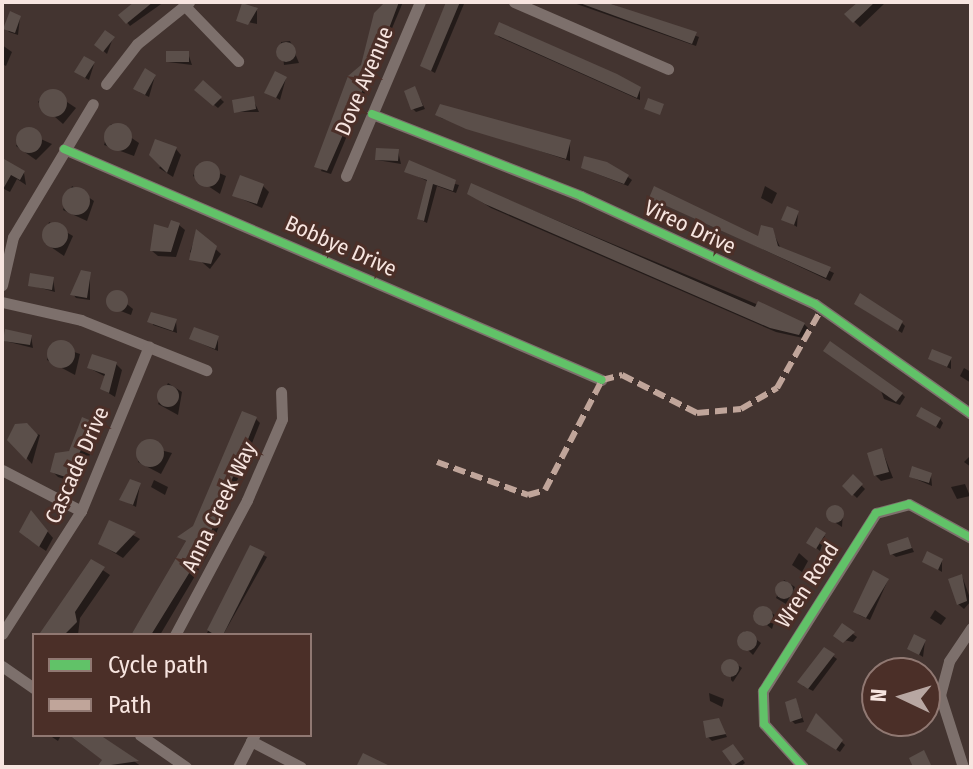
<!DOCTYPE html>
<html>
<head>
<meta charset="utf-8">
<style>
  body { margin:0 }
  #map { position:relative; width:973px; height:769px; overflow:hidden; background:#433430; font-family:"Fira Sans Condensed",sans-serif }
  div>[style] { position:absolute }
  .shadow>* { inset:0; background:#0007 }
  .building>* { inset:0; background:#5b4f4a }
  .round { border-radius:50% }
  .minor>* { height:11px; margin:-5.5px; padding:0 5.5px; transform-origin:5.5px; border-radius:5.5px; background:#7d706c }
  .quiet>* { height:6px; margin-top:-3px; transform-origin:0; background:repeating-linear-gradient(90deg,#c0a59a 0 12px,transparent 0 18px) }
  .cycleway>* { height:8px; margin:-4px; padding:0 4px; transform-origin:4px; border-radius:4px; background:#61c268 }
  span { translate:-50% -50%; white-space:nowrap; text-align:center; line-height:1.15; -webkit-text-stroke:6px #4b2f28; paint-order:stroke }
  .street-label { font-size:22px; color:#f7e5e0 }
  .frame { position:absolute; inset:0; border:4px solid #f7e5e0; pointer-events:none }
  .legend { position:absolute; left:32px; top:633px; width:280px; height:104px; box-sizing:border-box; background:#4b2f28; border:2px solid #907872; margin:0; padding:10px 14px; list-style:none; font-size:24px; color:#f7e5e0 }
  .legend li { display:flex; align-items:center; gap:16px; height:40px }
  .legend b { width:40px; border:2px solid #907872 }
  .north { position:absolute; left:861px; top:657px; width:80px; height:80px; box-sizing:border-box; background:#4b2f28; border:2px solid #907872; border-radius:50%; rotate:274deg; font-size:22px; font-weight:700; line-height:32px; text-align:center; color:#f7e5e0 }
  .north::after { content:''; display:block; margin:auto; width:28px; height:36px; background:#b8a7a2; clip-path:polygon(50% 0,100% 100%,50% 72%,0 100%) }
</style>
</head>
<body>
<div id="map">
  <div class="shadow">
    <div style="clip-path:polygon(136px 2px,164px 2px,130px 26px,121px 15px)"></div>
    <div style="clip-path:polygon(387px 2px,403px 2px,331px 174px,321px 171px)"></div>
    <div style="clip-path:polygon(448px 2px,464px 4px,435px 73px,422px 66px)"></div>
    <div style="clip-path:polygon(571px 2px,606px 2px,699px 37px,696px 46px)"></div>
    <div style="clip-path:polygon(861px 2px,885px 3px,860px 27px,847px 15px)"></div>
    <div style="clip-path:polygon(257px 10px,257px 24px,238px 20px)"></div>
    <div style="clip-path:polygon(20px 17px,18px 35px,9px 32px,6px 28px)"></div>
    <div style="clip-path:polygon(496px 33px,640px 89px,640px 100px,499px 37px)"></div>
    <div style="clip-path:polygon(113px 38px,107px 54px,100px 48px)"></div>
    <div style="clip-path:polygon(290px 41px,299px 63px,284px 65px,281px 42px)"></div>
    <div style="clip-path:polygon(2px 45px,12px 52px,6px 66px,2px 64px)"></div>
    <div style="clip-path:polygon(188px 53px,192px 65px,168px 62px)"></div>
    <div style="clip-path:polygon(94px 64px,89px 80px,80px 75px)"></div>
    <div style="clip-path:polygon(155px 76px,149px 97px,139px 92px)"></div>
    <div style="clip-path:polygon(286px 78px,280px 100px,267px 92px)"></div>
    <div style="clip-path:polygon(203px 82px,224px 102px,218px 108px,196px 90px)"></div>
    <div style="clip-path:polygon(415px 89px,425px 109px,416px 112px,413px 109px)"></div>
    <div style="clip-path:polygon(49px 90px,76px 108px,63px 124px,38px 102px)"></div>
    <div style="clip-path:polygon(253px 99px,259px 112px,236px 112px)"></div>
    <div style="clip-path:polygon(438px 115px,570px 142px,570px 161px,441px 118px)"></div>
    <div style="clip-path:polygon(111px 124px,139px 143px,134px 156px,104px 145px)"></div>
    <div style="clip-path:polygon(25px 132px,52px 144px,36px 160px,16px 146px)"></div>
    <div style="clip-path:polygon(176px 149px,181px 155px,173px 177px,159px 168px)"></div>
    <div style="clip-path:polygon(398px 151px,401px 164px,377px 160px)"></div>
    <div style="clip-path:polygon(586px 158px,628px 177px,632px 180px,628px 186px,587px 170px)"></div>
    <div style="clip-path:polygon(2px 163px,24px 173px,26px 185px,17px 179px,10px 192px,2px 188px)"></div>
    <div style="clip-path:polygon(198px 164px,226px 176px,220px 194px,193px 176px)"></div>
    <div style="clip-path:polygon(407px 171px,459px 185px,456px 193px,437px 186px,427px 223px,419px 219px,429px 182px)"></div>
    <div style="clip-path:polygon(472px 185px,804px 324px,808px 328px,803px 338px,776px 332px,491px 208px,469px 194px)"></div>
    <div style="clip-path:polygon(72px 186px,94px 201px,87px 221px,63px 210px)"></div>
    <div style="clip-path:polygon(263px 186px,269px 192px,262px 208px,235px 196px)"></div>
    <div style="clip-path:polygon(765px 186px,777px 193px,772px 204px,761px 198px)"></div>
    <div style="clip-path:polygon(652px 197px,759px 238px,772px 230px,781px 249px,834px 273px,830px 281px)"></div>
    <div style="clip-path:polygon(798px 212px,797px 227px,784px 219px)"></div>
    <div style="clip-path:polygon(49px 222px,73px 236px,64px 256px,45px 243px)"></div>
    <div style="clip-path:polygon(179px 225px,185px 230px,176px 257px,158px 256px,152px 251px)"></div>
    <div style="clip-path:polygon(197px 232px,221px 254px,210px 269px,190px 252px)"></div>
    <div style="clip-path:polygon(90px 274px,90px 300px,76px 298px,73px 294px)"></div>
    <div style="clip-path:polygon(53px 279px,55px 292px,30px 285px)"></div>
    <div style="clip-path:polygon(112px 292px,133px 309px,131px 315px,108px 306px)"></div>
    <div style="clip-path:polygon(860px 307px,902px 323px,905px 326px,902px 333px)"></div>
    <div style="clip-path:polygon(152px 314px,176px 321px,177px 333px,153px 325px)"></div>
    <div style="clip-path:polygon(31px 336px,33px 348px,5px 341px)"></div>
    <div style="clip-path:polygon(218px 338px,218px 351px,191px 339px)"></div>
    <div style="clip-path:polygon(51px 344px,80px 354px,75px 375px,47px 360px)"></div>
    <div style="clip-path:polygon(951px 358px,951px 369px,930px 359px)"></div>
    <div style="clip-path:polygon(116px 364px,122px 370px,115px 397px,102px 389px,106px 377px,89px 368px)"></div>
    <div style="clip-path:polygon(964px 368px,971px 372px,971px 383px,960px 376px)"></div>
    <div style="clip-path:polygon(168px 383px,182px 392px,178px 415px,158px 404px)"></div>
    <div style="clip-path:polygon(880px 388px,902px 394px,905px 397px,900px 405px,884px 399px)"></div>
    <div style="clip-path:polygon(918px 416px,940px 419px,943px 423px,940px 429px)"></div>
    <div style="clip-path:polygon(256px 419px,260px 423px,208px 554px,160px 635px,131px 635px,188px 543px,180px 537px,194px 527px)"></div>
    <div style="clip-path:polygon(93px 423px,99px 429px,79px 484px,58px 477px,52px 471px)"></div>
    <div style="clip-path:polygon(16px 426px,40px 435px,32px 464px,10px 440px)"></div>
    <div style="clip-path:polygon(141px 445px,172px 453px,161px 474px,138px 462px)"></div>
    <div style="clip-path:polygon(882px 450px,893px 478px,881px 481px,875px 475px)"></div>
    <div style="clip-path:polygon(971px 455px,971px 467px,964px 462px)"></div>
    <div style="clip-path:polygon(931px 475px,932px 486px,911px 477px)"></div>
    <div style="clip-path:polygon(853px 477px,865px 489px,857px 498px,844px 486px)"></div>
    <div style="clip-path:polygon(154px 480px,168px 487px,165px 495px,151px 487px)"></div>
    <div style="clip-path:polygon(965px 484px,970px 496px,957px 499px,951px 487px)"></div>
    <div style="clip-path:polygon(140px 485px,136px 507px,121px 499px)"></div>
    <div style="clip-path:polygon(843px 510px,842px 527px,827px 517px)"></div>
    <div style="clip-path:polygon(37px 519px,53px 538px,46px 551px,27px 538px)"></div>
    <div style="clip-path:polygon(110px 522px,140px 539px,123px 558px,100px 544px)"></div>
    <div style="clip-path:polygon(825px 536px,820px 551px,810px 543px)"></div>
    <div style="clip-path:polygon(908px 539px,914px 552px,896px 557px,892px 554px)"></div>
    <div style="clip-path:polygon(250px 548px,267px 557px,223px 635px,206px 635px)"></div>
    <div style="clip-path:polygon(799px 553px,808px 561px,802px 572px,792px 565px)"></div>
    <div style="clip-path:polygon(942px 560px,942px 572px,924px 561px)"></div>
    <div style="clip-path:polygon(91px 562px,110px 575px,80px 618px,78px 635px,45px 635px)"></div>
    <div style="clip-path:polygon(962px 576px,971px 601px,964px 609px,958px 604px)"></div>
    <div style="clip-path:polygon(784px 580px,795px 587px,786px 604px,776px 598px)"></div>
    <div style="clip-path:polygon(888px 580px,870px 620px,859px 615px,855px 611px)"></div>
    <div style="clip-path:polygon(764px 607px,776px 616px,772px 629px,753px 614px)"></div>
    <div style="clip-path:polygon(935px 610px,946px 618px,941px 625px,930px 618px)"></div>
    <div style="clip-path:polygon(842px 626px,857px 637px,853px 642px,839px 639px)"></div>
    <div style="clip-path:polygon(745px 631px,761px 643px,753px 655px,739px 641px)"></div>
    <div style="clip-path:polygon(925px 641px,923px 657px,910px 649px)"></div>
    <div style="clip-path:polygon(825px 650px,837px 659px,813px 691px,803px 686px)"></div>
    <div style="clip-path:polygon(731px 660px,742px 668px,733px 682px,731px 680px)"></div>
    <div style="clip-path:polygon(901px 664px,911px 667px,913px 673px,898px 673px)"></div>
    <div style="clip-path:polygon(709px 693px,724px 699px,722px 707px,710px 701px)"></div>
    <div style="clip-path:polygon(796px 701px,804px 722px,795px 724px,792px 721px)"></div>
    <div style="clip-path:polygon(816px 717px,845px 745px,840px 752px,812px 734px)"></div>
    <div style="clip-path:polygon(718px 720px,727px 737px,712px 741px,708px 737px)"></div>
    <div style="clip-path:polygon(49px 735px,61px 735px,58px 741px)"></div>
    <div style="clip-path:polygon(69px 735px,98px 735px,142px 767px,100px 767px,104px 761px)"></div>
    <div style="clip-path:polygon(736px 750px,745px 763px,740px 767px,734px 765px)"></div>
  </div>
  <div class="building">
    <div style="clip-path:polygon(134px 2px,153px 2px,126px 24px,118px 15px)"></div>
    <div style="clip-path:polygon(385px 2px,399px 2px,385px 39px,327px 171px,314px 167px,348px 76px,361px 65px,374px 13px)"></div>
    <div style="clip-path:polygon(446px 2px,460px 2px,431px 71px,420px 66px)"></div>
    <div style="clip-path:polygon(577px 2px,605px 2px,697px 32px,692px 44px)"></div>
    <div style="clip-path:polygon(858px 2px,875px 2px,853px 23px,844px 14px)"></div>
    <div style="clip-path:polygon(242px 3px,258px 8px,248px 25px,236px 21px)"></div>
    <div style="clip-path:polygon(10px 11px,21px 16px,15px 33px,3px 29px)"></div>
    <div style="clip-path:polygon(499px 22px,617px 74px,641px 87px,637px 98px,494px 34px)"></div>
    <div style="clip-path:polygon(105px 30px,115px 37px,103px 52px,94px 45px)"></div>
    <div class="round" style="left:276px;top:42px;width:20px;height:20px"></div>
    <div style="clip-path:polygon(166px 51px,189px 51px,189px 62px,166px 62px)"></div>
    <div style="clip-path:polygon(84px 56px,95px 62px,85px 78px,74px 72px)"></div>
    <div style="clip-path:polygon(145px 68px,156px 75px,145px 95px,133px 89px)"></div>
    <div style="clip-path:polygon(275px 71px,287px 77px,276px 98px,264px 93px)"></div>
    <div style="clip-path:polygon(203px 80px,222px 97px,213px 106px,194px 90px)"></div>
    <div style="clip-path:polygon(415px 86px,423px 106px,411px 110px,404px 91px)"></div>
    <div class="round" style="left:39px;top:89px;width:28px;height:28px"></div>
    <div style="clip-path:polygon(254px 96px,256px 109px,234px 113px,232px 100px)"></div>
    <div style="clip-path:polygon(648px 98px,664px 104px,660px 115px,644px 109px)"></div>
    <div style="clip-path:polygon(440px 104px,571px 140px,566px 159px,466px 129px,435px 115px)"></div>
    <div class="round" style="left:104px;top:123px;width:28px;height:28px"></div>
    <div class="round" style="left:16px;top:127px;width:26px;height:26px"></div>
    <div style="clip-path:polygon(155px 139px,177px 147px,167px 173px,149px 155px)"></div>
    <div style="clip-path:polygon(376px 148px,399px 149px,398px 161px,375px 160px)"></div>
    <div style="clip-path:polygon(584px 156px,607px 162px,629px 175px,624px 184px,581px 168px)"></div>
    <div style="clip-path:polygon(4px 159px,25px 171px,20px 180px,11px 175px,2px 191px)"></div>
    <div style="clip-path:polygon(409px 160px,456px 180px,453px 191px,433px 184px,424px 221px,417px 219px,427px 180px,404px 172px)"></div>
    <div class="round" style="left:194px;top:161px;width:26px;height:26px"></div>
    <div style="clip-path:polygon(240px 175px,264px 184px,257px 204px,232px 196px)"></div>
    <div style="clip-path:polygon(471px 183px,755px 307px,758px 301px,805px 323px,799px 335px,770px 328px,485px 204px,467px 194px)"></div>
    <div style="clip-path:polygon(654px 186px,758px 236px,761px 225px,773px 228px,778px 246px,831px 267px,826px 278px,649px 198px)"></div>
    <div class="round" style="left:62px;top:187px;width:28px;height:28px"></div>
    <div style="clip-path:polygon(787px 206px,799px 211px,794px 225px,781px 220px)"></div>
    <div style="clip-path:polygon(171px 220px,180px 223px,171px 252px,150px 251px,154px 224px,168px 228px)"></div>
    <div class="round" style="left:42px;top:222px;width:26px;height:26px"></div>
    <div style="clip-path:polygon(196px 229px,217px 246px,211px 264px,189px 260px)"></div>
    <div style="clip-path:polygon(81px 270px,91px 272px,87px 298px,70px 295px)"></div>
    <div style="clip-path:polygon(30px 273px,54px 277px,52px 290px,28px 286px)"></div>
    <div class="round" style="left:106px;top:290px;width:22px;height:22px"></div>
    <div style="clip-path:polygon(860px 293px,903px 321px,898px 331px,854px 304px)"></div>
    <div style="clip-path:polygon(151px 312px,177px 319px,173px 331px,147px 322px)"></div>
    <div style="clip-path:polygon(194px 327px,219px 336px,215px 349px,189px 339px)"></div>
    <div style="clip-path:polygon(5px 329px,32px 335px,30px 345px,3px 341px)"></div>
    <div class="round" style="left:47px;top:340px;width:28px;height:28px"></div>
    <div style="clip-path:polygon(830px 341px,903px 393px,896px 402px,823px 351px)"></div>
    <div style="clip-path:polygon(932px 349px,952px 357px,947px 367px,928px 359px)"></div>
    <div style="clip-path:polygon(92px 354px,117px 362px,109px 393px,100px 389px,105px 374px,87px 368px)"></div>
    <div class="round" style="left:157px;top:385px;width:22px;height:22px"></div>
    <div style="clip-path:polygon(921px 407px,941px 418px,936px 427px,916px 416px)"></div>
    <div style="clip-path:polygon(242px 411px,257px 417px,204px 549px,151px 635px,131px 635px,186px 541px,177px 537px,193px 526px)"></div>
    <div style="clip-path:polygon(82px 417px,94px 422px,72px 469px,75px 480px,50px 472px,55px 453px,69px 451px)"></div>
    <div style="clip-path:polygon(27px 423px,38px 435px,26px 460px,7px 440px,15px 424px)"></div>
    <div class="round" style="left:136px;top:439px;width:28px;height:28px"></div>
    <div style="clip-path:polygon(882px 448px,889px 472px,874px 476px,867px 453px)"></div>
    <div style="clip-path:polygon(912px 466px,932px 473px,929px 483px,909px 477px)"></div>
    <div style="clip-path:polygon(853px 474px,863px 484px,852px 496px,842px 486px)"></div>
    <div style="clip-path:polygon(130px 479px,141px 483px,133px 505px,119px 500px)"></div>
    <div class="round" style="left:826px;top:505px;width:18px;height:18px"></div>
    <div style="clip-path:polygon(31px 510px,48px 531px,39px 547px,19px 532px)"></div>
    <div style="clip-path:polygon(109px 520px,136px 532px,116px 553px,98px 544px)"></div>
    <div style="clip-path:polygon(816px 527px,826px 533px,816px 549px,806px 543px)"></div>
    <div style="clip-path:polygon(908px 537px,912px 548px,890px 555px,887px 544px)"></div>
    <div style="clip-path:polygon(250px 545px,265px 552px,223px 635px,215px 635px,207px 630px)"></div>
    <div style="clip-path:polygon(927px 551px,943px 559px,938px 570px,922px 562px)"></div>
    <div style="clip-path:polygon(91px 559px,105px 567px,75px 612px,77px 622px,64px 635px,40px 633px)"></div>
    <div style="clip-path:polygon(873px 570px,889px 579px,866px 618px,853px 612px)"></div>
    <div style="clip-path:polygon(962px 574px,967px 601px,957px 605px,948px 579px)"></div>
    <div class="round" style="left:775px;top:581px;width:18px;height:18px"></div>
    <div class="round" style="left:753px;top:606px;width:20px;height:20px"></div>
    <div style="clip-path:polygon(842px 623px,855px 632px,843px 643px,833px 636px)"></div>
    <div class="round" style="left:737px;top:631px;width:20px;height:20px"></div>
    <div style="clip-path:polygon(914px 634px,926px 640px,919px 655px,907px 649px)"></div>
    <div style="clip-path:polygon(824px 647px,835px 654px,808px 689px,797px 682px)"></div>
    <div class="round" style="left:721px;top:659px;width:18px;height:18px"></div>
    <div style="clip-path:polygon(796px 698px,802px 718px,790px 722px,785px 702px)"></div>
    <div style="clip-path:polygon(816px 713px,843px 740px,836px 750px,806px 731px)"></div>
    <div style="clip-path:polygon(719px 718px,726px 734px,706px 738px,703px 721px)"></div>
    <div style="clip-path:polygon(69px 735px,100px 735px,139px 761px,97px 767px,102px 760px)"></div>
    <div style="clip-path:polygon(733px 744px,744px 759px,733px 766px,722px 751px)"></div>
    <div style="clip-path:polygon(924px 750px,932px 767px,913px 767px,909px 758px)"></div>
    <div style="clip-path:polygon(363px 753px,392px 767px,356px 767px)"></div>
  </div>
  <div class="minor">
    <div style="left:514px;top:2px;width:168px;rotate:23.5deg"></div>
    <div style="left:184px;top:5px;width:78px;rotate:46deg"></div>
    <div style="left:106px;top:84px;width:51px;rotate:-52.2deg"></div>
    <div style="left:137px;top:44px;width:67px;rotate:-38.9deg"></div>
    <div style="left:372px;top:114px;width:225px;rotate:21.4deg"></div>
    <div style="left:581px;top:196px;width:258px;rotate:24.8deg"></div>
    <div style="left:815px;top:304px;width:191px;rotate:35.2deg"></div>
    <div style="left:64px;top:149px;width:585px;rotate:23.24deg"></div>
    <div style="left:346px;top:176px;width:189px;rotate:-67deg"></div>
    <div style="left:2px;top:285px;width:49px;rotate:-77.1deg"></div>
    <div style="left:13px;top:237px;width:155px;rotate:-59deg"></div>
    <div style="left:2px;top:302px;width:81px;rotate:12.8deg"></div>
    <div style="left:81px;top:320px;width:135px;rotate:21.8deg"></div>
    <div style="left:2px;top:470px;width:89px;rotate:27.4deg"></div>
    <div style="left:2px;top:634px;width:146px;rotate:-57.3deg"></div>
    <div style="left:81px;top:511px;width:178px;rotate:-67.6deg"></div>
    <div style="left:175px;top:635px;width:153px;rotate:-61.9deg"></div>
    <div style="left:247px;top:500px;width:88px;rotate:-66.6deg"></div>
    <div style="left:282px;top:419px;width:27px;rotate:-92deg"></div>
    <div style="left:2px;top:666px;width:39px;rotate:35deg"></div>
    <div style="left:140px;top:735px;width:56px;rotate:34.8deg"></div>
    <div style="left:251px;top:741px;width:56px;rotate:27.5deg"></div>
    <div style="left:238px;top:767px;width:36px;rotate:-63deg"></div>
    <div style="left:803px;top:767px;width:58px;rotate:-132.2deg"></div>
    <div style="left:764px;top:724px;width:33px;rotate:-92deg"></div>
    <div style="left:763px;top:691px;width:211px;rotate:-57.6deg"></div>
    <div style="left:876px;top:513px;width:34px;rotate:-15deg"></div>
    <div style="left:909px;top:504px;width:71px;rotate:28.7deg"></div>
    <div style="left:963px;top:767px;width:76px;rotate:-107.7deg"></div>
    <div style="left:940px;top:695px;width:35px;rotate:-75deg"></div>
    <div style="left:949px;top:661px;width:40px;rotate:-56deg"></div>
  </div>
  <div class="quiet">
    <div style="left:437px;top:462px;width:97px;rotate:19.9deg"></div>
    <div style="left:528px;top:495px;width:18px;rotate:-16deg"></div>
    <div style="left:545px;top:490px;width:124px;rotate:-62.6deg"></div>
    <div style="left:602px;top:380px;width:21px;rotate:-14deg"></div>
    <div style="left:622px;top:375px;width:84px;rotate:26.9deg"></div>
    <div style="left:697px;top:413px;width:44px;rotate:-5.2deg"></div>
    <div style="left:741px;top:409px;width:42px;rotate:-30.3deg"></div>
    <div style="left:777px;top:388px;width:92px;rotate:-60.6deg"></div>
  </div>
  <div class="cycleway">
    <div style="left:372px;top:114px;width:225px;rotate:21.4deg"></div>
    <div style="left:581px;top:196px;width:258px;rotate:24.8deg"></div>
    <div style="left:815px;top:304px;width:191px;rotate:35.2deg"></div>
    <div style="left:64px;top:149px;width:585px;rotate:23.24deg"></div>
    <div style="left:803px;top:767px;width:58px;rotate:-132.2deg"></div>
    <div style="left:764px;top:724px;width:33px;rotate:-92deg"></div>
    <div style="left:763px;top:691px;width:211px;rotate:-57.6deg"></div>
    <div style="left:876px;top:513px;width:34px;rotate:-15deg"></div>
    <div style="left:909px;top:504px;width:71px;rotate:28.7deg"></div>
  </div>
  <div class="street-label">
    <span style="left:364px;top:81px;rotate:-67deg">Dove Avenue</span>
    <span style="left:690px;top:227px;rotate:25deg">Vireo Drive</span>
    <span style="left:341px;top:246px;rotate:24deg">Bobbye Drive</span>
    <span style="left:77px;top:465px;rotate:-66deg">Cascade Drive</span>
    <span style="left:219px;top:507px;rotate:-64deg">Anna Creek Way</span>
    <span style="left:807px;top:585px;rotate:-57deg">Wren Road</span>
  </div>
  <div class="frame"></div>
  <ul class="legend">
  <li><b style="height:10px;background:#61c268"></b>Cycle path</li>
  <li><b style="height:10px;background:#c0a59a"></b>Path</li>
  </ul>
  <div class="north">N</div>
</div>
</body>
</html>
